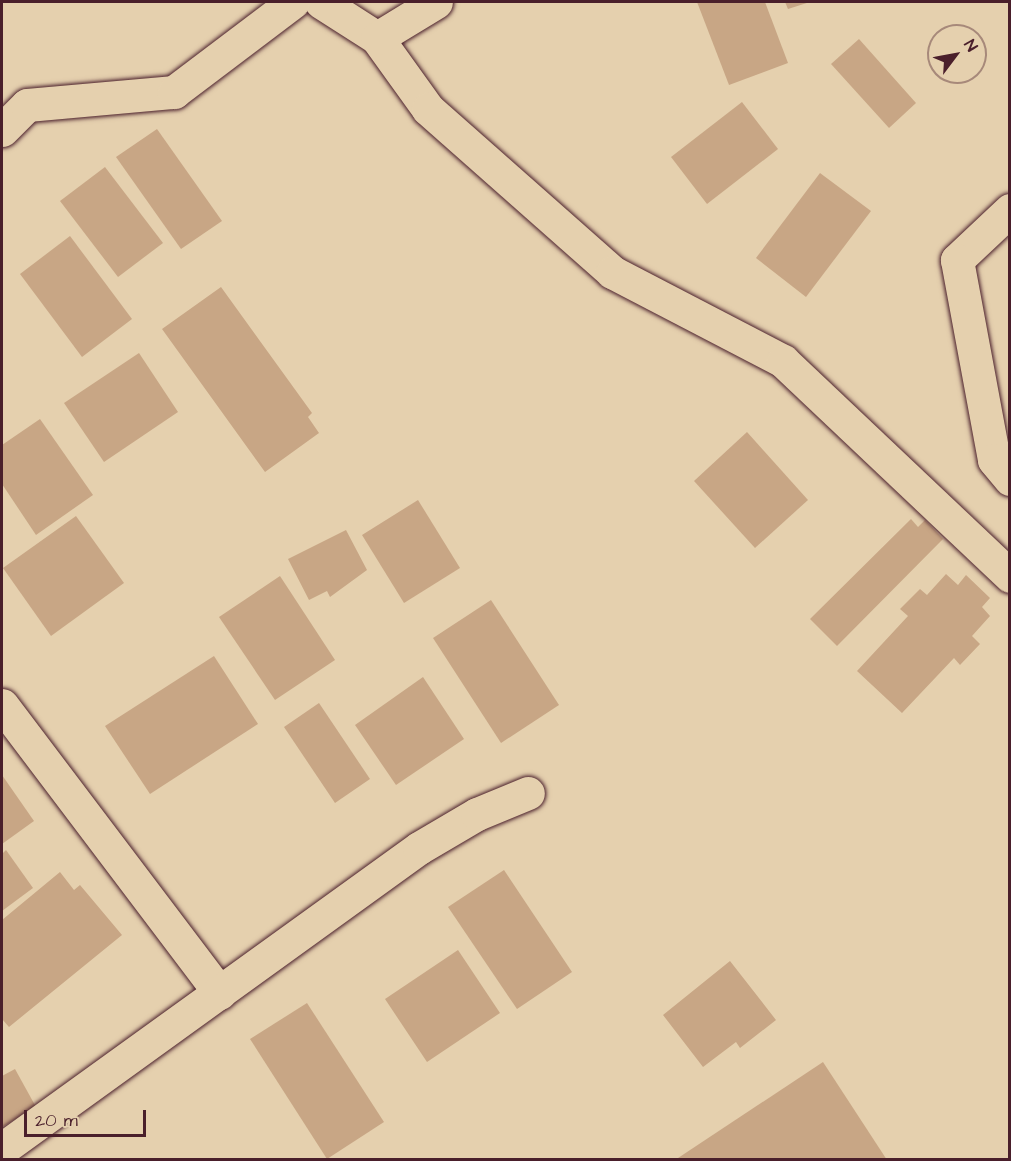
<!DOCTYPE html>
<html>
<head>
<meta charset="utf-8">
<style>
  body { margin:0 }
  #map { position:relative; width:1011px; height:1161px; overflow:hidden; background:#e5d0ae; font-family:"Architects Daughter",sans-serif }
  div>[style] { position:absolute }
  .building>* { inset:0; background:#c8a685 }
  .roads { filter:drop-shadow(0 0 2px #4a1f2b) drop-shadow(0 0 2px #4a1f2b) }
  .minor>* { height:33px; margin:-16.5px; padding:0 16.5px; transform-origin:16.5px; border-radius:16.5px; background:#e5d0ae }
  span { translate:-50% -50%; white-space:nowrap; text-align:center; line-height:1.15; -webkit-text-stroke:6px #e5d0ae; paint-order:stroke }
  .frame { position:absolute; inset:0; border:3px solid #4a1f2b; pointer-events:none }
  .north { position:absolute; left:927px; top:24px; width:60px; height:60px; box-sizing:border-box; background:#e5d0ae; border:2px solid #a7897a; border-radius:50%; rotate:58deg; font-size:16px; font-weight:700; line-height:24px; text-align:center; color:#4a1f2b }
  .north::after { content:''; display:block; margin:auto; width:21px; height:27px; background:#4a1f2b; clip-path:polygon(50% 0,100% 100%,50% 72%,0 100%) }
  .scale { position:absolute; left:24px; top:1110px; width:122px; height:27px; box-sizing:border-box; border:3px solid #4a1f2b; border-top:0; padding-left:8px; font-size:18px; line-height:21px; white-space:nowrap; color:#4a1f2b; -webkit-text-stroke:4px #e5d0ae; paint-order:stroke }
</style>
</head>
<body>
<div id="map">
  <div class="building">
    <div style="clip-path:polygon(697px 2px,765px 2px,788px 63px,729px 85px)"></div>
    <div style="clip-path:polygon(785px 2px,810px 2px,788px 9px)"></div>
    <div style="clip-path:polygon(859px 39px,916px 103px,889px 128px,831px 64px)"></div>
    <div style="clip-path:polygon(742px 102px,778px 149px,707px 204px,671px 157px)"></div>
    <div style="clip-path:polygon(157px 129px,222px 221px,181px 249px,116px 157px)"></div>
    <div style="clip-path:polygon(105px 167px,163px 243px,118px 277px,60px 201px)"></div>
    <div style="clip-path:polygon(820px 173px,871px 211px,806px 297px,756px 258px)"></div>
    <div style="clip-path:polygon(70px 236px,132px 319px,82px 357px,20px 274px)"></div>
    <div style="clip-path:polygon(221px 287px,312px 413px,308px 417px,319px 433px,265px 472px,162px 329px)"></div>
    <div style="clip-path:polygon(139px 353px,178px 412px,104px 462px,64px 403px)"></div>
    <div style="clip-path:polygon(40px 419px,93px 495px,36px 535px,2px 484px,2px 445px)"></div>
    <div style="clip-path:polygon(747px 432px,808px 500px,755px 548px,694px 481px)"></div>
    <div style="clip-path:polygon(418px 500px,460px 568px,404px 603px,362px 535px)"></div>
    <div style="clip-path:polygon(76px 516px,124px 583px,51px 636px,3px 568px)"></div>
    <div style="clip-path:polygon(911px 519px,918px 527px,925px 520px,943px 539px,837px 646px,810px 619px)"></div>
    <div style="clip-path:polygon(346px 530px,367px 570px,330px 597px,327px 591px,309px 600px,288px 559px)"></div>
    <div style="clip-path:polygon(946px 574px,958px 585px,966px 575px,990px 598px,982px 607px,990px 616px,972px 636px,980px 644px,960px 665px,954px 658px,902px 713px,857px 671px,908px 616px,900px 609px,920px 589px,927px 595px)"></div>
    <div style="clip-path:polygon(280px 576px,335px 660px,275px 700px,219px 617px)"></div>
    <div style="clip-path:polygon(491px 600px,559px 705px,501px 743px,433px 638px)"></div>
    <div style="clip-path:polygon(214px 656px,258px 724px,150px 794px,105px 726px)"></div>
    <div style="clip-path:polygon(423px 677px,464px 739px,396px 785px,355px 725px)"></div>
    <div style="clip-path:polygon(319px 703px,370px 779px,335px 803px,284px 727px)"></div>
    <div style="clip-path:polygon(2px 775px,34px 821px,2px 844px)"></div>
    <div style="clip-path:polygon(6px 850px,33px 888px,2px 911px,2px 854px)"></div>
    <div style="clip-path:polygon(504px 870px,572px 972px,517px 1009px,448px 907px)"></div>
    <div style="clip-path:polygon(60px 872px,74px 890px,80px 885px,122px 935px,9px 1027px,2px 1019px,2px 920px)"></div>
    <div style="clip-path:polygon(458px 950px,500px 1013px,427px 1062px,385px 999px)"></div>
    <div style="clip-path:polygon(730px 961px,776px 1020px,740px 1048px,736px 1042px,703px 1067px,663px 1015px)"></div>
    <div style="clip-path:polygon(307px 1003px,384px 1122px,327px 1159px,250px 1039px)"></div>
    <div style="clip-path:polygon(823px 1062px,887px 1160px,675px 1160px)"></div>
    <div style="clip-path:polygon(15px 1069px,36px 1107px,2px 1127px,2px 1076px)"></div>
  </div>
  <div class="roads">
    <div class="minor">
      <div style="left:321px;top:2px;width:67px;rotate:32.7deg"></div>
      <div style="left:377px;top:38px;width:87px;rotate:54.3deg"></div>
      <div style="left:428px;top:109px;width:246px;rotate:41.5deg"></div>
      <div style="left:612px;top:272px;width:193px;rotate:27.5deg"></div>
      <div style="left:783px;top:361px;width:313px;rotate:43.4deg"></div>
      <div style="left:377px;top:38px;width:69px;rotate:-31.4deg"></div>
      <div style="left:2px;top:130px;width:35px;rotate:-45deg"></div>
      <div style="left:27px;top:105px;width:148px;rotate:-5.1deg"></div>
      <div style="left:174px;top:92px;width:149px;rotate:-37.1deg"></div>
      <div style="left:1010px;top:210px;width:73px;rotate:136.7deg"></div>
      <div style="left:957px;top:260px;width:203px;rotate:79.5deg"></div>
      <div style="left:994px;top:460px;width:25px;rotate:50deg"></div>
      <div style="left:2px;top:705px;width:361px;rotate:52.9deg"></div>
      <div style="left:2px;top:1149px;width:514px;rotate:-35.82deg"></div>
      <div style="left:419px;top:848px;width:67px;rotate:-30.4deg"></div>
      <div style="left:477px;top:814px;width:55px;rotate:-22.4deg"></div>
    </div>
  </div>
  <div class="frame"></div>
  <div class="north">N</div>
  <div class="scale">20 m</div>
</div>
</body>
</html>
